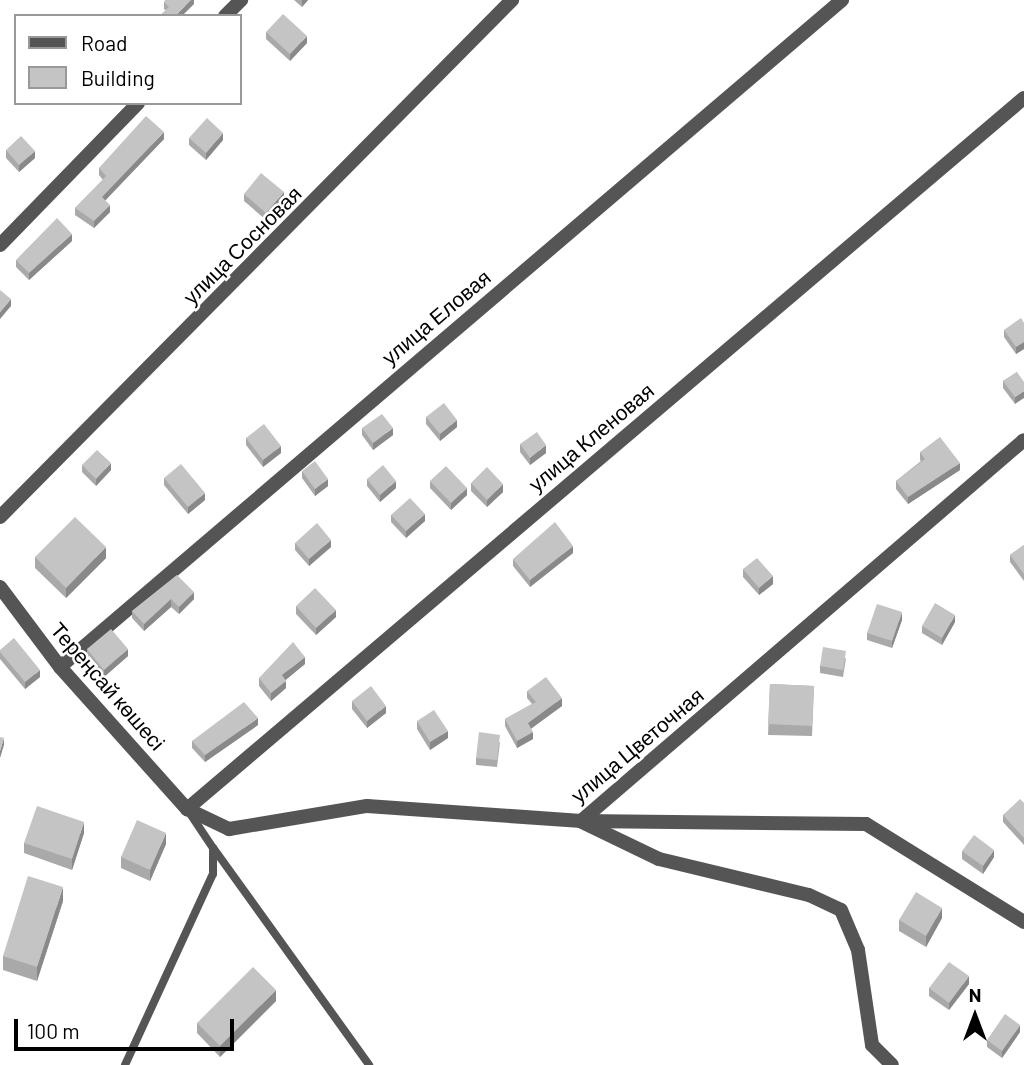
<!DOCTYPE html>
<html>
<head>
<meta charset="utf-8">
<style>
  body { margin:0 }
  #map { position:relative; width:1024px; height:1065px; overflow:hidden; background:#fff; font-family:Barlow,sans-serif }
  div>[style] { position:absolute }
  .lane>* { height:8px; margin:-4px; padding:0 4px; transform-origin:4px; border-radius:4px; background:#555 }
  .street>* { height:14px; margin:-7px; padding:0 7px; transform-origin:7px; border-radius:7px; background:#555 }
  .wall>* { inset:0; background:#a9a9a9 }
  .shaded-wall>* { inset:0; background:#898989 }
  .building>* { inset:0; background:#c4c4c4 }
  span { translate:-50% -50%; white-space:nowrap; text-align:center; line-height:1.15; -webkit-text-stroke:5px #fff; paint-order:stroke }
  .street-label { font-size:21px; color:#000 }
  .legend { position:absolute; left:14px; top:14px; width:228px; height:91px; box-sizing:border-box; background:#fff; border:2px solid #999; margin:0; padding:9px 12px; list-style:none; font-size:21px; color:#000 }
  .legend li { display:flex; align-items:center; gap:14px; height:35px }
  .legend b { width:35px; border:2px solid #999 }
  .north { position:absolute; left:940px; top:981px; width:70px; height:70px; -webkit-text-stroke:5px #fff; paint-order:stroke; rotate:0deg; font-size:19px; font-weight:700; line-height:28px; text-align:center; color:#000 }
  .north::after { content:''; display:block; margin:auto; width:24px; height:32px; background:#000; clip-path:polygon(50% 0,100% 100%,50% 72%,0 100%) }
  .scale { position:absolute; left:14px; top:1019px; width:220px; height:32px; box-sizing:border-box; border:4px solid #000; border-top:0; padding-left:9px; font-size:21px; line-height:24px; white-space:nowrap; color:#000; -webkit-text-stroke:5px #fff; paint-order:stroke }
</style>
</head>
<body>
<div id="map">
  <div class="lane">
    <div style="left:214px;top:849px;width:266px;rotate:54.3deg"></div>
    <div style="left:125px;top:1065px;width:210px;rotate:-65.3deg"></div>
    <div style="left:213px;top:874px;width:26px;rotate:-90deg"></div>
    <div style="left:213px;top:848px;width:43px;rotate:-123.7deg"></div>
  </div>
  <div class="street">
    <div style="left:225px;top:16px;width:23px;rotate:-45deg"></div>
    <div style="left:0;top:245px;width:198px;rotate:-45.8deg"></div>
    <div style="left:0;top:517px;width:728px;rotate:-45.28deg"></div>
    <div style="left:0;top:587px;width:100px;rotate:53.1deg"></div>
    <div style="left:60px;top:667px;width:191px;rotate:48.2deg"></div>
    <div style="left:187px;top:809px;width:47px;rotate:25.5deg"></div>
    <div style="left:229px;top:829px;width:140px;rotate:-9.5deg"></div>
    <div style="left:367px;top:806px;width:215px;rotate:4deg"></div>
    <div style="left:581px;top:821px;width:584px;rotate:-40.7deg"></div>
    <div style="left:60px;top:667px;width:1028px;rotate:-40.46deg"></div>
    <div style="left:187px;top:809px;width:1098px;rotate:-40.35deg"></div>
    <div style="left:581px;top:821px;width:285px;rotate:0.6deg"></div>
    <div style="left:866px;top:824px;width:186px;rotate:31.8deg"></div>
    <div style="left:582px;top:822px;width:85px;rotate:25.7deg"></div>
    <div style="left:659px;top:859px;width:154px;rotate:13.5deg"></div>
    <div style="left:809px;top:895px;width:35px;rotate:25deg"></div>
    <div style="left:841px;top:910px;width:43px;rotate:67deg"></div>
    <div style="left:858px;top:950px;width:96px;rotate:81.6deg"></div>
    <div style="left:872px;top:1045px;width:28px;rotate:45deg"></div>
  </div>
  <div class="wall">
    <div style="clip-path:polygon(194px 0,194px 4px,165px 10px,164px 9px,164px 2px)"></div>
    <div style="clip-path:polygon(294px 0,308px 0,302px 7px)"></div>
    <div style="clip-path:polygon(266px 32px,307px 43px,290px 61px,266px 39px)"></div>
    <div style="clip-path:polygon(189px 138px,223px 140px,206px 160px,189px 145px)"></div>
    <div style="clip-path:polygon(164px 139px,105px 200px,110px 212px,94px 228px,75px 215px,75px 208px,103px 180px,99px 175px,99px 168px)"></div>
    <div style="clip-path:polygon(6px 150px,35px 158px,19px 172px,6px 158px)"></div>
    <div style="clip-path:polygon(244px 194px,284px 199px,266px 220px,244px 201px)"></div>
    <div style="clip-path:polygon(72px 241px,29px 280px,16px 267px,16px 260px)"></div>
    <div style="clip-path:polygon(1024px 323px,1024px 349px,1016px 354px,1004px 337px,1004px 330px)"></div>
    <div style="clip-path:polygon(1017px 372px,1015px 404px,1003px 388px,1003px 381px)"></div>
    <div style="clip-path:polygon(426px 417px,457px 427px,440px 441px,426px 424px)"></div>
    <div style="clip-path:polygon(362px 428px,393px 435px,373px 450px,362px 435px)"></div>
    <div style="clip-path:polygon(246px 438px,281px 453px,263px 467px,246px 445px)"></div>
    <div style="clip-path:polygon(520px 444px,546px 453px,530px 465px,520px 452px)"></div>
    <div style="clip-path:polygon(920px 452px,960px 470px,908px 504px,896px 489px,896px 481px,921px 461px,920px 460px)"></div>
    <div style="clip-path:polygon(82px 465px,111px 470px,96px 486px,82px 472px)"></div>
    <div style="clip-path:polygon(302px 471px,328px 486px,315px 496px,302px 478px)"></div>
    <div style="clip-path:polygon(164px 478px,205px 500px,188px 514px,164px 485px)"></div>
    <div style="clip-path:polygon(367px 479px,396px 488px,380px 502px,367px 486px)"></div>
    <div style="clip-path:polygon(430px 481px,467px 495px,451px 510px,430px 488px)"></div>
    <div style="clip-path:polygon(471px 483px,503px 492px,487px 507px,471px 491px)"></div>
    <div style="clip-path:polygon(391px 515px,425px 521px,406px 538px,391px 522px)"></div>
    <div style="clip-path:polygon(295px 543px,331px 547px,309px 566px,295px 550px)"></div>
    <div style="clip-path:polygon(1024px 545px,1024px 581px,1010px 562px,1010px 555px)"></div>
    <div style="clip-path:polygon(573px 553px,530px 587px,513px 566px,513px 559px)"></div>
    <div style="clip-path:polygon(35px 557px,106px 558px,66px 598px,35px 568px)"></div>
    <div style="clip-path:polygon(743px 569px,773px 584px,759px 595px,743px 577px)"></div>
    <div style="clip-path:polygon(177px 575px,194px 599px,179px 614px,171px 607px,144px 631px,132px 618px,132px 611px)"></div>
    <div style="clip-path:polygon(296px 606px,336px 617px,316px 635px,296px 614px)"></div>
    <div style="clip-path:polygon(902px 620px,892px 648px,867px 640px,867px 633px)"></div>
    <div style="clip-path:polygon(955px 622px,942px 645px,922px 633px,922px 626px)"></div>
    <div style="clip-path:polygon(87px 649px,128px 656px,104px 677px,87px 657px)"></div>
    <div style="clip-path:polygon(0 650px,40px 677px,25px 689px,0 659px)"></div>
    <div style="clip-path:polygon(846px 658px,843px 677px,820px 673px,820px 666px)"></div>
    <div style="clip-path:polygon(305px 664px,285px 680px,286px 688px,271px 701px,259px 686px,259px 678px)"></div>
    <div style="clip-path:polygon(770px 684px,814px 686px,812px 736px,768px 735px)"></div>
    <div style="clip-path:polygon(527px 691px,562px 706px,531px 728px,533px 739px,517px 748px,505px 726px,505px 719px,532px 704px,527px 698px)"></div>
    <div style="clip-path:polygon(352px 701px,386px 713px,367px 728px,352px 709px)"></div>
    <div style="clip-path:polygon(417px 721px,448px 738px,430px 750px,417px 729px)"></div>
    <div style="clip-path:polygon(258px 725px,205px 762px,192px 748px,192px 741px)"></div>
    <div style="clip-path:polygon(500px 742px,497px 767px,476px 765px,476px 758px)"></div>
    <div style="clip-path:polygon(1024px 803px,1024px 845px,1003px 822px,1003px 815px)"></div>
    <div style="clip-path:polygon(84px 833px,72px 870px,24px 853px,24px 843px)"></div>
    <div style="clip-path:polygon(166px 844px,150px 881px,121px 868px,121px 857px)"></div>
    <div style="clip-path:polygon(962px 851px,994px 857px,983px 874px,962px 859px)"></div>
    <div style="clip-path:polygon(63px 901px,37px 981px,3px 970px,3px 956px)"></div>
    <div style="clip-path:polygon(942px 918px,926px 947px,899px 931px,899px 920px)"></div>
    <div style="clip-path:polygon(969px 984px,949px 1010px,929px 996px,929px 988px)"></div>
    <div style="clip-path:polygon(276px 1001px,220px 1057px,197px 1033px,197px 1023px)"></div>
    <div style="clip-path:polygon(1020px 1032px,1002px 1058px,987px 1047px,987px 1040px)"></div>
  </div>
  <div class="shaded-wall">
    <div style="clip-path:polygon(191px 0,194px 0,194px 4px,182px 16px,175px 16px)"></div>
    <div style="clip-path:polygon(302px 0,308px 0,302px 7px)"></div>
    <div style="clip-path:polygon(307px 36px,307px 43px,290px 61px,290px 54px)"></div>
    <div style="clip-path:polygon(164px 132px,164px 139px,102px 204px,102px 197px)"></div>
    <div style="clip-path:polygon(223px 133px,223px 140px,206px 160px,206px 153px)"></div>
    <div style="clip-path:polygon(35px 151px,35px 158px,19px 172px,19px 165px)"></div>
    <div style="clip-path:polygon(284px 192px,284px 199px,266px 220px,266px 213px)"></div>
    <div style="clip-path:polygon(110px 205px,110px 212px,94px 228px,94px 221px)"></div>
    <div style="clip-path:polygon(72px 234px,72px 241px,29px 280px,29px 273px)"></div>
    <div style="clip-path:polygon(11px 299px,11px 306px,0 319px,0 312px)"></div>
    <div style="clip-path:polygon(1024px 342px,1024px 349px,1016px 354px,1016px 347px)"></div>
    <div style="clip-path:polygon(1024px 391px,1024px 398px,1015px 404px,1015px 397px)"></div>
    <div style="clip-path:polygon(457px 420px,457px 427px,440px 441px,440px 434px)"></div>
    <div style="clip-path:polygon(393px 428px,393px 435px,373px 450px,373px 443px)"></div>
    <div style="clip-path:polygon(546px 445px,546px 453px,530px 465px,530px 458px)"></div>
    <div style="clip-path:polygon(281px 446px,281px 453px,263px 467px,263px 460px)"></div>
    <div style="clip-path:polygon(111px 463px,111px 470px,96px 486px,96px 479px)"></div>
    <div style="clip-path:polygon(960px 463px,960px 470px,908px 504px,908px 497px)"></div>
    <div style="clip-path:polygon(328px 479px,328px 486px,315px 496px,315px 489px)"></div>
    <div style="clip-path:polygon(396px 481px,396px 488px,380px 502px,380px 495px)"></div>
    <div style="clip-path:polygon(503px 484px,503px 492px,487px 507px,487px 500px)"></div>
    <div style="clip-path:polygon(467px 488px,467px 495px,451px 510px,451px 503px)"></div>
    <div style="clip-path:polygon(205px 493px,205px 500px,188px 514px,188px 507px)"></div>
    <div style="clip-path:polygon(425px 514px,425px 521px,406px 538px,406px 531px)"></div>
    <div style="clip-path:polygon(331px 540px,331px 547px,309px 566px,309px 559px)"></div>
    <div style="clip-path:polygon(573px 546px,573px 553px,530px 587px,530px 580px)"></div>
    <div style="clip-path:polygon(106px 547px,106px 558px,66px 598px,66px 588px)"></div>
    <div style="clip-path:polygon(773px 576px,773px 584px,759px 595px,759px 588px)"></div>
    <div style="clip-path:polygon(194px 592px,194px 599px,179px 614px,179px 607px)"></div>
    <div style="clip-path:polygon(171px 599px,171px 607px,144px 631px,144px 624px)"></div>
    <div style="clip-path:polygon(336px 610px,336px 617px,316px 635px,316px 628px)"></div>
    <div style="clip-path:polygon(902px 612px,902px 620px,892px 648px,892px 641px)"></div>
    <div style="clip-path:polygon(955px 615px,955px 622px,942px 645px,942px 638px)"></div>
    <div style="clip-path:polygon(128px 649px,128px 656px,104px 677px,104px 670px)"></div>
    <div style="clip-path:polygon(305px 657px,305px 664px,282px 683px,282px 675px)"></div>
    <div style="clip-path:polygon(40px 670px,40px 677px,25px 689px,25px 682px)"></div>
    <div style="clip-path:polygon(286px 681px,286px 688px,271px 701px,271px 693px)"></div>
    <div style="clip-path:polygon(562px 698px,562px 706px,528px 731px,528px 723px)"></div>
    <div style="clip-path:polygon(386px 706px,386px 713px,367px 728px,367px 721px)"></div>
    <div style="clip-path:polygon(258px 718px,258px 725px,205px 762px,205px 755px)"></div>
    <div style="clip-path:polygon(448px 731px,448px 738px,430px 750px,430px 742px)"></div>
    <div style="clip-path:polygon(533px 732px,533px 739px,517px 748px,517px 741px)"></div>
    <div style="clip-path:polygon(4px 738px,4px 745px,0 758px,0 751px)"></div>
    <div style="clip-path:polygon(84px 822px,84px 833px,72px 870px,72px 859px)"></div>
    <div style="clip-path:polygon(166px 833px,166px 844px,150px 881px,150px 870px)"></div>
    <div style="clip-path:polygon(994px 850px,994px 857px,983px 874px,983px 866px)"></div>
    <div style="clip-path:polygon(63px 887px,63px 901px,37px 981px,37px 967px)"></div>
    <div style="clip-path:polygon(942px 908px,942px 918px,926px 947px,926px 936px)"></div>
    <div style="clip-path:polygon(969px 976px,969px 984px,949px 1010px,949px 1003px)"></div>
    <div style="clip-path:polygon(276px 990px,276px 1001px,220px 1057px,220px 1046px)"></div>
    <div style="clip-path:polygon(1020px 1025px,1020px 1032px,1002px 1058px,1002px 1051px)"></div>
  </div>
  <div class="building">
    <div style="clip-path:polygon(165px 0,191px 0,175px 16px,159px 16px,169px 7px,164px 2px)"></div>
    <div style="clip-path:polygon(283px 14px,307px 36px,290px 54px,266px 32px)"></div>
    <div style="clip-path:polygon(146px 116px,164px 132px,102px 197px,110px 205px,94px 221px,75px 208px,106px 176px,99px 168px)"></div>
    <div style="clip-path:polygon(207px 118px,223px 133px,206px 153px,189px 138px)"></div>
    <div style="clip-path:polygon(21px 136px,35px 151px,19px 165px,6px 150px)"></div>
    <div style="clip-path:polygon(261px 173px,284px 192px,266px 213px,244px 194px)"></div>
    <div style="clip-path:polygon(57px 218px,72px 234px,29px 273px,16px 260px)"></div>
    <div style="clip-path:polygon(0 290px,11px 299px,0 312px)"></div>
    <div style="clip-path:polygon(1021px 318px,1024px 323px,1024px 342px,1016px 347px,1004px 330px)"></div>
    <div style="clip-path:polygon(1017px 372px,1024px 382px,1024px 391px,1015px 397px,1003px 381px)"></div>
    <div style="clip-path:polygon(444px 403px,457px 420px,440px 434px,426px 417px)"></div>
    <div style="clip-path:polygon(382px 414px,393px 428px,373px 443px,362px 428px)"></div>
    <div style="clip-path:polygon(264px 424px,281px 446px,263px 460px,246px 438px)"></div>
    <div style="clip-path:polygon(537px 432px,546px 445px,530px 458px,520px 444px)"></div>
    <div style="clip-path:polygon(940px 437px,960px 463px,908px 497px,896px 481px,925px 459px,920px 452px)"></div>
    <div style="clip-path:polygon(97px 450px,111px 463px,96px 479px,82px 465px)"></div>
    <div style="clip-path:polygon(315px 461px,328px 479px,315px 489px,302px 471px)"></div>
    <div style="clip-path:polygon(181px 464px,205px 493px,188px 507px,164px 478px)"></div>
    <div style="clip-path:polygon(383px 465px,396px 481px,380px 495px,367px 479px)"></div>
    <div style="clip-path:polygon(446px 466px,467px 488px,451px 503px,430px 481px)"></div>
    <div style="clip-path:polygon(487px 467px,503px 484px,487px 500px,471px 483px)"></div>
    <div style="clip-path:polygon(410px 498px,425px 514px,406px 531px,391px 515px)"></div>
    <div style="clip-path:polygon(75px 517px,106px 547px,66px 588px,35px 557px)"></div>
    <div style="clip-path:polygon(555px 522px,573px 546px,530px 580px,513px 559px)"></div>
    <div style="clip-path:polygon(317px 523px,331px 540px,309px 559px,295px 543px)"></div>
    <div style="clip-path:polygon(1024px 545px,1024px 574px,1010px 555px)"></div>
    <div style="clip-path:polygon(757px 558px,773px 576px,759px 588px,743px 569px)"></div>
    <div style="clip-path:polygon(177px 575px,194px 592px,179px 607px,171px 599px,144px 624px,132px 611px)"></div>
    <div style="clip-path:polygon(315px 588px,336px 610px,316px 628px,296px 606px)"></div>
    <div style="clip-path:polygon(935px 603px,955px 615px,942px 638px,922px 626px)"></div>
    <div style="clip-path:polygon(877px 604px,902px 612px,892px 641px,867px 633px)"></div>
    <div style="clip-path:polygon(111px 629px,128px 649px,104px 670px,87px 649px)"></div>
    <div style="clip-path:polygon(14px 638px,40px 670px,25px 682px,0 652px,0 650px)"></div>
    <div style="clip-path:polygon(293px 642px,305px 657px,282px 675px,286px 681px,271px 693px,259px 678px)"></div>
    <div style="clip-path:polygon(823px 647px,846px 651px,843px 670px,820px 666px)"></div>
    <div style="clip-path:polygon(546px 677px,562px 698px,528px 723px,533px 732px,517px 741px,505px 719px,536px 702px,527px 691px)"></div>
    <div style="clip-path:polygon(770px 684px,814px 686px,812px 726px,768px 724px)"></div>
    <div style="clip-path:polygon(371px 686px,386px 706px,367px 721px,352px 701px)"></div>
    <div style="clip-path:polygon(244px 702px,258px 718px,205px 755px,192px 741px)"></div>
    <div style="clip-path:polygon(434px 710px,448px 731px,430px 742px,417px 721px)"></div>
    <div style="clip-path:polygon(479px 732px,500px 735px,497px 760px,476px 758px)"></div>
    <div style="clip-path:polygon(0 737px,4px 738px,0 751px)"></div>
    <div style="clip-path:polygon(1020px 799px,1024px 803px,1024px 838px,1003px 815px)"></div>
    <div style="clip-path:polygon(37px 806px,84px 822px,72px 859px,24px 843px)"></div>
    <div style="clip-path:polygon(137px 820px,166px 833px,150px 870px,121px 857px)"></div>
    <div style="clip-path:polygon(974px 835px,994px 850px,983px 866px,962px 851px)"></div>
    <div style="clip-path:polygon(28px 876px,63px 887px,37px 967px,3px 956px)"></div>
    <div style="clip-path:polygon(916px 892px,942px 908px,926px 936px,899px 920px)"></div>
    <div style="clip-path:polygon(949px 962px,969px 976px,949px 1003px,929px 988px)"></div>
    <div style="clip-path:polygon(253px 967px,276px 990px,220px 1046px,197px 1023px)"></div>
    <div style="clip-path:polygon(1005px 1014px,1020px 1025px,1002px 1051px,987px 1040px)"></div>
  </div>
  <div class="street-label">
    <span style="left:242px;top:245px;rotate:-45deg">улица Сосновая</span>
    <span style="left:436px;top:317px;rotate:-40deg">улица Еловая</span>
    <span style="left:591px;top:437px;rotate:-40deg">улица Кленовая</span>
    <span style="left:108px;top:686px;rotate:49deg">Тереңсай көшесі</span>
    <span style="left:637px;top:745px;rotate:-40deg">улица Цветочная</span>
  </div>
  <ul class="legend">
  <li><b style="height:9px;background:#555"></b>Road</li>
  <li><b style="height:19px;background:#c4c4c4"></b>Building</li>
  </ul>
  <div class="north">N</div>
  <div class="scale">100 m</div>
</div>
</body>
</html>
